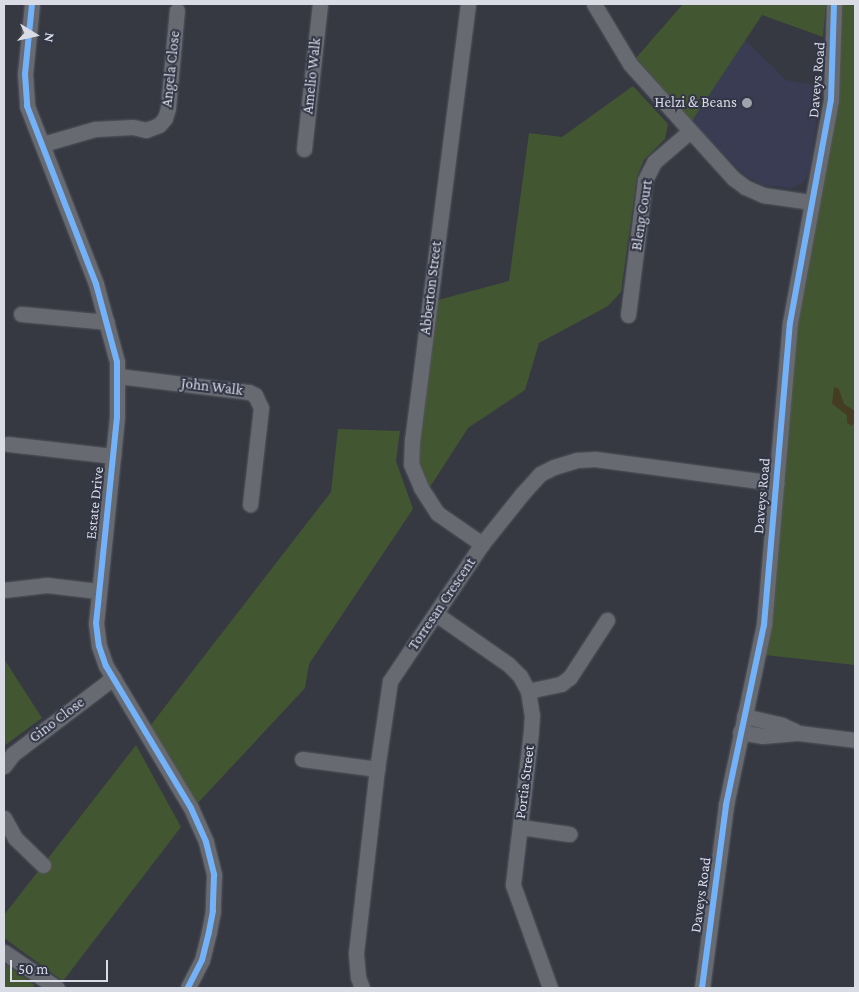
<!DOCTYPE html>
<html>
<head>
<meta charset="utf-8">
<style>
  body { margin:0 }
  #map { position:relative; width:859px; height:992px; overflow:hidden; background:#363942; font-family:"Crimson Pro",serif }
  div>[style] { position:absolute }
  .built>* { inset:0; background:#393c52 }
  .green>* { inset:0; background:#435632 }
  .sand>* { inset:0; background:#453d23 }
  .roads { filter:drop-shadow(0 0 1px #54565e) drop-shadow(0 0 1px #54565e) }
  .minor>* { height:15px; margin:-7.5px; padding:0 7.5px; transform-origin:7.5px; border-radius:7.5px; background:#686a71 }
  .cycleway>* { height:6px; margin:-3px; padding:0 3px; transform-origin:3px; border-radius:3px; background:#73b2f8 }
  .dots>* { width:14px; height:14px; translate:-50% -50%; box-sizing:border-box; border:2px solid #323646; border-radius:50% }
  span { translate:-50% -50%; white-space:nowrap; text-align:center; line-height:1.15; -webkit-text-stroke:4px #323646; paint-order:stroke }
  .street-label { font-size:15px; color:#d9dbe5 }
  .poi-label { font-size:15px; color:#d9dbe5 }
  .right { translate:-100% -50%; text-align:right }
  .frame { position:absolute; inset:0; border:5px solid #d9dbe5; pointer-events:none }
  .north { position:absolute; left:10px; top:10px; width:50px; height:50px; -webkit-text-stroke:4px #323646; paint-order:stroke; rotate:100deg; font-size:14px; font-weight:700; line-height:20px; text-align:center; color:#d9dbe5 }
  .north::after { content:''; display:block; margin:auto; width:18px; height:22px; background:#d9dbe5; clip-path:polygon(50% 0,100% 100%,50% 72%,0 100%) }
  .scale { position:absolute; left:10px; top:960px; width:98px; height:22px; box-sizing:border-box; border:2px solid #d9dbe5; border-top:0; padding-left:6px; font-size:15px; line-height:18px; white-space:nowrap; color:#d9dbe5; -webkit-text-stroke:4px #323646; paint-order:stroke }
</style>
</head>
<body>
<div id="map">
  <div class="built">
    <div style="clip-path:polygon(745px 40px,786px 80px,821px 86px,810px 169px,804px 182px,792px 188px,763px 185px,743px 174px,692px 121px)"></div>
  </div>
  <div class="green">
    <div style="clip-path:polygon(683px 4px,826px 4px,823px 37px,762px 15px,692px 121px,636px 58px)"></div>
    <div style="clip-path:polygon(841px 4px,855px 4px,855px 665px,765px 655px,789px 331px)"></div>
    <div style="clip-path:polygon(633px 86px,668px 124px,665px 139px,644px 160px,637px 177px,621px 292px,608px 306px,539px 343px,525px 390px,468px 428px,430px 487px,417px 460px,417px 439px,438px 300px,509px 281px,529px 133px,562px 137px)"></div>
    <div style="clip-path:polygon(338px 429px,400px 431px,396px 461px,413px 509px,309px 664px,305px 688px,197px 804px,150px 726px,331px 492px)"></div>
    <div style="clip-path:polygon(4px 659px,42px 718px,4px 746px)"></div>
    <div style="clip-path:polygon(136px 745px,181px 827px,63px 981px,4px 938px,4px 915px)"></div>
    <div style="clip-path:polygon(4px 963px,35px 985px,32px 988px,4px 988px)"></div>
  </div>
  <div class="sand">
    <div style="clip-path:polygon(834px 387px,839px 389px,844px 404px,855px 411px,855px 421px,852px 426px,847px 423px,847px 415px,832px 404px)"></div>
  </div>
  <div class="roads">
    <div class="minor">
      <div style="left:32px;top:4px;width:70px;rotate:95.7deg"></div>
      <div style="left:25px;top:74px;width:32px;rotate:86deg"></div>
      <div style="left:27px;top:106px;width:191px;rotate:68.8deg"></div>
      <div style="left:96px;top:284px;width:81px;rotate:74.9deg"></div>
      <div style="left:117px;top:362px;width:55px;rotate:90deg"></div>
      <div style="left:117px;top:417px;width:207px;rotate:95.8deg"></div>
      <div style="left:96px;top:623px;width:23px;rotate:83deg"></div>
      <div style="left:99px;top:646px;width:21px;rotate:71deg"></div>
      <div style="left:106px;top:666px;width:165px;rotate:59.1deg"></div>
      <div style="left:191px;top:808px;width:37px;rotate:66deg"></div>
      <div style="left:206px;top:842px;width:34px;rotate:76deg"></div>
      <div style="left:214px;top:875px;width:36px;rotate:92deg"></div>
      <div style="left:213px;top:911px;width:21px;rotate:101deg"></div>
      <div style="left:209px;top:932px;width:29px;rotate:104deg"></div>
      <div style="left:202px;top:960px;width:31px;rotate:117deg"></div>
      <div style="left:468px;top:4px;width:439px;rotate:97.3deg"></div>
      <div style="left:412px;top:439px;width:25px;rotate:92deg"></div>
      <div style="left:411px;top:464px;width:26px;rotate:67deg"></div>
      <div style="left:421px;top:488px;width:30px;rotate:57deg"></div>
      <div style="left:437px;top:513px;width:55px;rotate:34.6deg"></div>
      <div style="left:594px;top:4px;width:70px;rotate:59deg"></div>
      <div style="left:630px;top:64px;width:154px;rotate:47.9deg"></div>
      <div style="left:733px;top:178px;width:15px;rotate:37deg"></div>
      <div style="left:745px;top:187px;width:20px;rotate:24deg"></div>
      <div style="left:763px;top:195px;width:49px;rotate:8.3deg"></div>
      <div style="left:43px;top:144px;width:54px;rotate:-16.1deg"></div>
      <div style="left:95px;top:129px;width:38px;rotate:-3deg"></div>
      <div style="left:133px;top:127px;width:13px;rotate:13deg"></div>
      <div style="left:146px;top:130px;width:14px;rotate:-21deg"></div>
      <div style="left:159px;top:125px;width:9px;rotate:-49deg"></div>
      <div style="left:165px;top:118px;width:10px;rotate:-73deg"></div>
      <div style="left:168px;top:108px;width:98px;rotate:-84.8deg"></div>
      <div style="left:304px;top:149px;width:146px;rotate:-83.7deg"></div>
      <div style="left:21px;top:314px;width:86px;rotate:5.3deg"></div>
      <div style="left:628px;top:315px;width:136px;rotate:-82.8deg"></div>
      <div style="left:645px;top:180px;width:20px;rotate:-63deg"></div>
      <div style="left:654px;top:162px;width:46px;rotate:-40.6deg"></div>
      <div style="left:118px;top:376px;width:132px;rotate:7deg"></div>
      <div style="left:249px;top:392px;width:7px;rotate:27deg"></div>
      <div style="left:255px;top:395px;width:14px;rotate:65deg"></div>
      <div style="left:261px;top:408px;width:97px;rotate:96.5deg"></div>
      <div style="left:8px;top:444px;width:106px;rotate:6.5deg"></div>
      <div style="left:4px;top:590px;width:43px;rotate:-6.6deg"></div>
      <div style="left:47px;top:585px;width:51px;rotate:6.7deg"></div>
      <div style="left:436px;top:614px;width:88px;rotate:34.8deg"></div>
      <div style="left:508px;top:664px;width:17px;rotate:45deg"></div>
      <div style="left:520px;top:676px;width:17px;rotate:62deg"></div>
      <div style="left:528px;top:691px;width:24px;rotate:81deg"></div>
      <div style="left:532px;top:715px;width:16px;rotate:94deg"></div>
      <div style="left:531px;top:731px;width:155px;rotate:96.7deg"></div>
      <div style="left:513px;top:885px;width:109px;rotate:70.2deg"></div>
      <div style="left:528px;top:691px;width:34px;rotate:-12deg"></div>
      <div style="left:561px;top:684px;width:11px;rotate:-38deg"></div>
      <div style="left:570px;top:677px;width:68px;rotate:-57deg"></div>
      <div style="left:744px;top:716px;width:39px;rotate:13deg"></div>
      <div style="left:782px;top:725px;width:14px;rotate:25deg"></div>
      <div style="left:740px;top:732px;width:22px;rotate:10deg"></div>
      <div style="left:762px;top:736px;width:37px;rotate:-5deg"></div>
      <div style="left:799px;top:733px;width:56px;rotate:7.1deg"></div>
      <div style="left:302px;top:759px;width:76px;rotate:7.6deg"></div>
      <div style="left:4px;top:766px;width:15px;rotate:-53deg"></div>
      <div style="left:13px;top:754px;width:126px;rotate:-37.2deg"></div>
      <div style="left:4px;top:818px;width:23px;rotate:61deg"></div>
      <div style="left:15px;top:838px;width:39px;rotate:44deg"></div>
      <div style="left:520px;top:827px;width:50px;rotate:8deg"></div>
      <div style="left:4px;top:952px;width:64px;rotate:34.2deg"></div>
      <div style="left:362px;top:988px;width:12px;rotate:-110deg"></div>
      <div style="left:358px;top:977px;width:24px;rotate:-95deg"></div>
      <div style="left:356px;top:953px;width:185px;rotate:-83.5deg"></div>
      <div style="left:377px;top:769px;width:89px;rotate:-81.6deg"></div>
      <div style="left:390px;top:681px;width:165px;rotate:-56.1deg"></div>
      <div style="left:482px;top:544px;width:64px;rotate:-51.3deg"></div>
      <div style="left:522px;top:494px;width:27px;rotate:-48deg"></div>
      <div style="left:540px;top:474px;width:16px;rotate:-27deg"></div>
      <div style="left:554px;top:467px;width:24px;rotate:-17deg"></div>
      <div style="left:577px;top:460px;width:18px;rotate:-3deg"></div>
      <div style="left:595px;top:459px;width:183px;rotate:7.6deg"></div>
      <div style="left:702px;top:988px;width:185px;rotate:-82.5deg"></div>
      <div style="left:726px;top:805px;width:184px;rotate:-78.1deg"></div>
      <div style="left:764px;top:625px;width:303px;rotate:-85.1deg"></div>
      <div style="left:790px;top:323px;width:227px;rotate:-79.6deg"></div>
      <div style="left:831px;top:100px;width:96px;rotate:-88.2deg"></div>
    </div>
  </div>
  <div class="cycleway">
    <div style="left:32px;top:4px;width:70px;rotate:95.7deg"></div>
    <div style="left:25px;top:74px;width:32px;rotate:86deg"></div>
    <div style="left:27px;top:106px;width:191px;rotate:68.8deg"></div>
    <div style="left:96px;top:284px;width:81px;rotate:74.9deg"></div>
    <div style="left:117px;top:362px;width:55px;rotate:90deg"></div>
    <div style="left:117px;top:417px;width:207px;rotate:95.8deg"></div>
    <div style="left:96px;top:623px;width:23px;rotate:83deg"></div>
    <div style="left:99px;top:646px;width:21px;rotate:71deg"></div>
    <div style="left:106px;top:666px;width:165px;rotate:59.1deg"></div>
    <div style="left:191px;top:808px;width:37px;rotate:66deg"></div>
    <div style="left:206px;top:842px;width:34px;rotate:76deg"></div>
    <div style="left:214px;top:875px;width:36px;rotate:92deg"></div>
    <div style="left:213px;top:911px;width:21px;rotate:101deg"></div>
    <div style="left:209px;top:932px;width:29px;rotate:104deg"></div>
    <div style="left:202px;top:960px;width:31px;rotate:117deg"></div>
    <div style="left:702px;top:988px;width:185px;rotate:-82.5deg"></div>
    <div style="left:726px;top:805px;width:184px;rotate:-78.1deg"></div>
    <div style="left:764px;top:625px;width:303px;rotate:-85.1deg"></div>
    <div style="left:790px;top:323px;width:227px;rotate:-79.6deg"></div>
    <div style="left:831px;top:100px;width:96px;rotate:-88.2deg"></div>
  </div>
  <div class="dots">
    <div style="left:747px;top:103px;background:#a0a2ac"></div>
  </div>
  <div class="street-label">
    <span style="left:171px;top:69px;rotate:-84deg">Angela Close</span>
    <span style="left:312px;top:76px;rotate:-84deg">Amelio Walk</span>
    <span style="left:817px;top:80px;rotate:-85deg">Daveys Road</span>
    <span style="left:642px;top:215px;rotate:-81deg">Bleng Court</span>
    <span style="left:431px;top:288px;rotate:-83deg">Abberton Street</span>
    <span style="left:212px;top:387px;rotate:7deg">John Walk</span>
    <span style="left:762px;top:496px;rotate:-85deg">Daveys Road</span>
    <span style="left:95px;top:503px;rotate:-84deg">Estate Drive</span>
    <span style="left:442px;top:604px;rotate:-56deg">Torresan Crescent</span>
    <span style="left:57px;top:720px;rotate:-37deg">Gino Close</span>
    <span style="left:525px;top:782px;rotate:-83deg">Portia Street</span>
    <span style="left:701px;top:895px;rotate:-82deg">Daveys Road</span>
  </div>
  <div class="poi-label">
    <span class="right" style="left:737px;top:103px">Helzi &amp; Beans</span>
  </div>
  <div class="frame"></div>
  <div class="north">N</div>
  <div class="scale">50 m</div>
</div>
</body>
</html>
